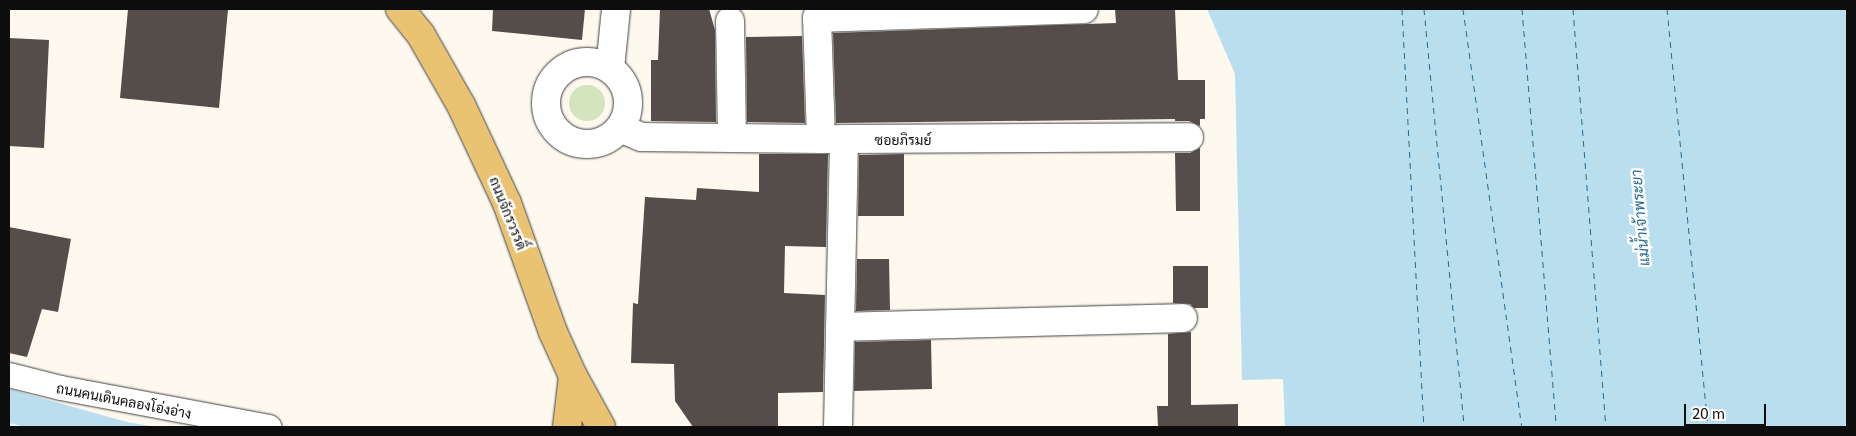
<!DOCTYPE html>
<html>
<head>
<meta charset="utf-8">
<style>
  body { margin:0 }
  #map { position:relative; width:1856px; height:436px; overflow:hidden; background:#fdf9ef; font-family:Georgia,Sarabun,serif }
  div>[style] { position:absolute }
  .green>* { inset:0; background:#d4e4bc }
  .round { border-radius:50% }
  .water>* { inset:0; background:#b9dfef }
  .ferry>* { height:1px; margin-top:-0.5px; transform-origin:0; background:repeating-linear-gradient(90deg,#246a91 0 6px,transparent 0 11px) }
  .building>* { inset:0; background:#544d4a }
  .roads { filter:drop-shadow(0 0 1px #404040) drop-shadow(0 0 1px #404040) }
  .pedestrian>* { height:24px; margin:-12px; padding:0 12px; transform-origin:12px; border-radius:12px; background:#fff }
  .minor>* { height:28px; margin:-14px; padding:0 14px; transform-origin:14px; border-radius:14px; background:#fff }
  .minor>.ring { margin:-14px; padding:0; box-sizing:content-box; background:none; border:28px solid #fff; border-radius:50% }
  .primary>* { height:28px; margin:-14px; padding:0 14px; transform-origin:14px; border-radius:14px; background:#e9c372 }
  span { translate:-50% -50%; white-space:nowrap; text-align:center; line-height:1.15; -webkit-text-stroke:5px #fff; paint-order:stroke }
  .street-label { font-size:14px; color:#0d0d0d }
  .water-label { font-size:15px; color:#246a91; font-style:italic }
  .frame { position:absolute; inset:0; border:10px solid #0d0d0d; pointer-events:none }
  .scale { position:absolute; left:1684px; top:404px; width:82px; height:22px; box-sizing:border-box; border:2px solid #0d0d0d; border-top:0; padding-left:6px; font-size:15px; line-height:18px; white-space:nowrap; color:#0d0d0d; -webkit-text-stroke:4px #fff; paint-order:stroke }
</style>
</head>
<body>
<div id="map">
  <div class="green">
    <div class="round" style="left:569px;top:85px;width:36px;height:36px"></div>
  </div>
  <div class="water">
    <div style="clip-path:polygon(1207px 9px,1847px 9px,1847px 427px,1285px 427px,1283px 379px,1242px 380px,1235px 74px)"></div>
    <div style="clip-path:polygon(9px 389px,127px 422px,156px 427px,25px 427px,9px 423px)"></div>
  </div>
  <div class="ferry">
    <div style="left:1402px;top:9px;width:419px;rotate:87deg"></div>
    <div style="left:1424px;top:9px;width:420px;rotate:84.5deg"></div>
    <div style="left:1463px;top:9px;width:422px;rotate:82deg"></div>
    <div style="left:1522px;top:9px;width:419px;rotate:85.3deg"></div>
    <div style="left:1573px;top:9px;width:419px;rotate:85.5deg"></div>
    <div style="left:1667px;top:9px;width:420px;rotate:84.4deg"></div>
  </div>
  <div class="building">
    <div style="clip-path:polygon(128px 9px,228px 9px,219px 108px,120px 98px)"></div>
    <div style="clip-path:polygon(493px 9px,585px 9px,582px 40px,492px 31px)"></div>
    <div style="clip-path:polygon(660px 9px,709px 9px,715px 30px,716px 122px,651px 121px,651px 60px,658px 60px)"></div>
    <div style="clip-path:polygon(1115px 9px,1175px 9px,1178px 80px,1205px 80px,1205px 119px,1200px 119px,1200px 126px,1189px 121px,1175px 121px,1175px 119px,836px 123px,833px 33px,1116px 23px)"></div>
    <div style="clip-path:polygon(802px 36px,805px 123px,747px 122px,746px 37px)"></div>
    <div style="clip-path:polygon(9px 38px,49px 40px,44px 148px,9px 146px)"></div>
    <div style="clip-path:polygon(1200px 148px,1200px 211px,1176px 211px,1175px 153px,1190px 153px)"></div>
    <div style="clip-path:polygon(759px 154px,828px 154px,826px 247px,785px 246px,784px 293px,825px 295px,823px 392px,778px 393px,778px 427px,693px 427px,675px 401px,674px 364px,631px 363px,633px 303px,638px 304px,645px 197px,696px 200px,697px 188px,759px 192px)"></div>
    <div style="clip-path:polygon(904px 154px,904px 216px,858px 216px,859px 155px)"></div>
    <div style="clip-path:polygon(9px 227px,71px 239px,58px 312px,42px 309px,27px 357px,9px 353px)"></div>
    <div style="clip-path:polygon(857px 259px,889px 259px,890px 310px,856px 311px)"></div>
    <div style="clip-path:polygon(1173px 266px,1208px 266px,1208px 308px,1194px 308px,1190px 304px,1173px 303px)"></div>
    <div style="clip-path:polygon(1191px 332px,1191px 405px,1238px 404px,1238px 427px,1158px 427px,1157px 406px,1168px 406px,1168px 334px)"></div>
    <div style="clip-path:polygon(931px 340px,932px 389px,854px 391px,855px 342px)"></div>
  </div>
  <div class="roads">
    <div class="pedestrian">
      <div style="left:9px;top:375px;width:54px;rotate:14deg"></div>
      <div style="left:61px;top:388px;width:212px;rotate:10.6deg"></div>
    </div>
    <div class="minor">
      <div style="left:730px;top:21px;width:117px;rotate:89deg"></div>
      <div class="ring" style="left:546px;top:62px;width:54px;height:54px"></div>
      <div style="left:610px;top:69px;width:60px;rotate:-84.3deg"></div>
      <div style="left:620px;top:128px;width:23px;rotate:23deg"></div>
      <div style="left:641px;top:137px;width:203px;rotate:0.6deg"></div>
      <div style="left:844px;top:139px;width:345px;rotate:-0.3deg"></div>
      <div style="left:821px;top:138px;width:120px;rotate:-91.9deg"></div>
      <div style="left:817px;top:18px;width:267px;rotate:-1.9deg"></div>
      <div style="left:840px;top:327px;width:343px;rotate:-1.5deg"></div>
      <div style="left:838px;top:427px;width:288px;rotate:-88.8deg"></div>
    </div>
    <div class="primary">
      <div style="left:400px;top:9px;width:33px;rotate:51deg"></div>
      <div style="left:421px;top:35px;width:81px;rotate:60.3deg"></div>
      <div style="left:461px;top:105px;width:108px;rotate:64.9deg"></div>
      <div style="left:507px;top:203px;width:137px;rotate:70.4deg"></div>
      <div style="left:553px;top:332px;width:48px;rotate:65.6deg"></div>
      <div style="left:573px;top:376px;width:58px;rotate:61.2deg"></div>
      <div style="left:567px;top:427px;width:51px;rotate:-83.3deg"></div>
    </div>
  </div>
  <div class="street-label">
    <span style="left:903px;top:139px">ซอยภิรมย์</span>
    <span style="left:509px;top:213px;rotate:68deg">ถนนจักรวรรดิ์</span>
    <span style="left:124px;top:400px;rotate:11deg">ถนนคนเดินคลองโอ่งอ่าง</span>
  </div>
  <div class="water-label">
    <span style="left:1639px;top:218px;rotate:-95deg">แม่น้ำเจ้าพระยา</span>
  </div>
  <div class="frame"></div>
  <div class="scale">20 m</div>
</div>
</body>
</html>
